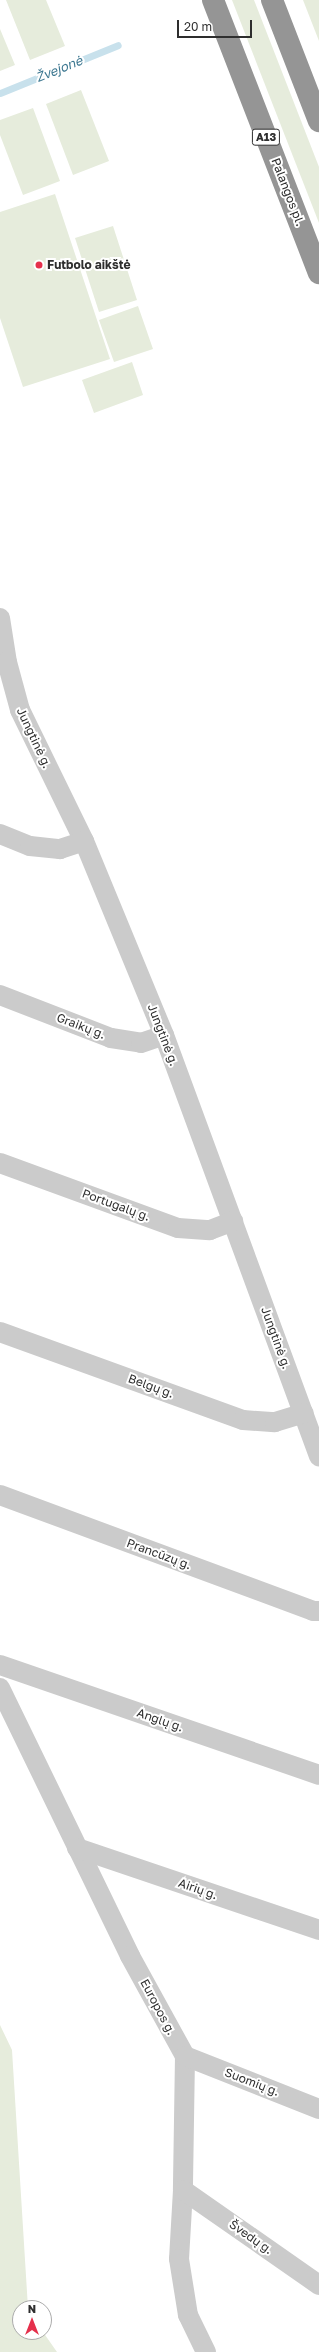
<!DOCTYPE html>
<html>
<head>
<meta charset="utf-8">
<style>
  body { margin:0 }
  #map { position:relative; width:319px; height:2352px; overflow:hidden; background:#fff; font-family:"Golos Text",sans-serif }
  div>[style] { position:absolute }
  .green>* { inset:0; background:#e6ecdc }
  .stream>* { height:7px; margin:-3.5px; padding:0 3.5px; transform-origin:3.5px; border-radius:3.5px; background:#c8e1ec }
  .street>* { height:20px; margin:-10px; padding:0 10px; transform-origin:10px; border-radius:10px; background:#cbcbcb }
  .highway>* { height:22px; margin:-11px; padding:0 11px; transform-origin:11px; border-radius:11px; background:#959595 }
  .dots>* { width:11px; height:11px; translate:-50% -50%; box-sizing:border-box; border:2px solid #fff; border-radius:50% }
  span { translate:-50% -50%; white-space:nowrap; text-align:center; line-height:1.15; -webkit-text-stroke:4px #fff; paint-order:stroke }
  .shield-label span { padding:1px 3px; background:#fff; border:1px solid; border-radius:3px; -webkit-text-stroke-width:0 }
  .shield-label { font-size:11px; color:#2e2e2e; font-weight:700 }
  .street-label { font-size:12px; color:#2e2e2e }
  .poi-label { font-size:12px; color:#2e2e2e; font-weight:700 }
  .left { translate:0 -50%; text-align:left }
  .water-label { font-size:13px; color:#3c7790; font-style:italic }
  .north { position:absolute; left:12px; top:2300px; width:40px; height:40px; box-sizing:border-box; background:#fff; border:1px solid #ababab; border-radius:50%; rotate:0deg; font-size:11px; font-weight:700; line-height:16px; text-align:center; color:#2e2e2e }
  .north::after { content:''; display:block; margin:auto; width:14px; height:18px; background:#e5304c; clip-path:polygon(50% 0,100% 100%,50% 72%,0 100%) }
  .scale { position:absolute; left:177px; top:20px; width:75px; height:18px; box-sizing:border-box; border:2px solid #2e2e2e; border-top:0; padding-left:5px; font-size:12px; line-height:14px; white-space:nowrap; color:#2e2e2e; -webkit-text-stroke:3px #fff; paint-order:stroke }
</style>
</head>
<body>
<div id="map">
  <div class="green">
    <div style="clip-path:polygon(6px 0,46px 0,65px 46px,30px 60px)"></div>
    <div style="clip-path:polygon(232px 0,254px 0,319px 167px,319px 223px)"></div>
    <div style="clip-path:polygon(303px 0,319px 0,319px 41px)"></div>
    <div style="clip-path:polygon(0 29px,15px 65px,0 71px)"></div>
    <div style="clip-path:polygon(81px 90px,109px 161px,73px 175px,46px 104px)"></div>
    <div style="clip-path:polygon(33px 108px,60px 181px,23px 195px,0 135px,0 120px)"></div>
    <div style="clip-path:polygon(55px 194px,110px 359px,23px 387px,0 318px,0 212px)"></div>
    <div style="clip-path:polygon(113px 226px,137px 300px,99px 312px,75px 238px)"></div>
    <div style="clip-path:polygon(138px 306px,153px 349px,114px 362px,99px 320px)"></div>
    <div style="clip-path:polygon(132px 362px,143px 395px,94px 413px,82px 380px)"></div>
    <div style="clip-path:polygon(0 2025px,12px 2050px,28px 2308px,20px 2308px,20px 2332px,43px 2332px,57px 2352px,0 2352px)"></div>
  </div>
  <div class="stream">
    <div style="left:0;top:93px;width:127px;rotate:-22.1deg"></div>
  </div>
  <div class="street">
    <div style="left:0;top:618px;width:45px;rotate:81deg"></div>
    <div style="left:7px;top:662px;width:50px;rotate:74.8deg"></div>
    <div style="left:20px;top:710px;width:146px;rotate:64deg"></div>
    <div style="left:84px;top:841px;width:210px;rotate:67.6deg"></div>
    <div style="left:164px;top:1035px;width:449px;rotate:69.8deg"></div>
    <div style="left:0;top:834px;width:32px;rotate:22deg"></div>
    <div style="left:30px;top:846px;width:30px;rotate:6deg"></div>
    <div style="left:60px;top:849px;width:25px;rotate:-18deg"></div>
    <div style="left:0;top:995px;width:119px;rotate:21.2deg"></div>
    <div style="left:111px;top:1038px;width:30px;rotate:9deg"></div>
    <div style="left:141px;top:1043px;width:24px;rotate:-19deg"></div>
    <div style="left:0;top:1163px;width:189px;rotate:20.1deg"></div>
    <div style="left:178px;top:1228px;width:32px;rotate:4deg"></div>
    <div style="left:210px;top:1230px;width:25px;rotate:-21deg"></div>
    <div style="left:0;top:1332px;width:258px;rotate:19.9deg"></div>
    <div style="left:243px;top:1420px;width:32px;rotate:4deg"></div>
    <div style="left:275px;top:1422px;width:30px;rotate:-17deg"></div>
    <div style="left:0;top:1495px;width:334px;rotate:20.3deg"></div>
    <div style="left:313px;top:1611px;width:6px"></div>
    <div style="left:0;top:1665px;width:337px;rotate:19deg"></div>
    <div style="left:0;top:1688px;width:298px;rotate:64.1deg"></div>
    <div style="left:130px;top:1956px;width:114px;rotate:61.2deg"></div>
    <div style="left:185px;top:2056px;width:134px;rotate:90.9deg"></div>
    <div style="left:183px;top:2190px;width:69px;rotate:93.3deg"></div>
    <div style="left:179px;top:2259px;width:57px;rotate:80.9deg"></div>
    <div style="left:188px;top:2315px;width:41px;rotate:64.1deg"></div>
    <div style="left:77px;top:1848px;width:256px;rotate:18.7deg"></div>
    <div style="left:185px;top:2056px;width:144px;rotate:21.6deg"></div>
    <div style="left:183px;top:2190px;width:166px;rotate:34.9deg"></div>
  </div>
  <div class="highway">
    <div style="left:213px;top:0;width:293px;rotate:68.8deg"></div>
    <div style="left:272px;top:0;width:130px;rotate:68.8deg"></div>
  </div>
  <div class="dots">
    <div style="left:39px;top:265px;background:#e5304c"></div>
  </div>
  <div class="shield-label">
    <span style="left:266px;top:137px">A13</span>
  </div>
  <div class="street-label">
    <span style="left:288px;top:192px;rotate:69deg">Palangos pl.</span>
    <span style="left:34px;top:738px;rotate:65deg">Jungtinė g.</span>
    <span style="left:81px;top:1026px;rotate:21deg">Graikų g.</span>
    <span style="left:163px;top:1035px;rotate:69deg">Jungtinė g.</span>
    <span style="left:116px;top:1205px;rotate:20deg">Portugalų g.</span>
    <span style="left:276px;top:1338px;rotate:70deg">Jungtinė g.</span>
    <span style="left:151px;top:1386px;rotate:20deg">Belgų g.</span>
    <span style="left:159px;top:1554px;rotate:20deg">Prancūzų g.</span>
    <span style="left:160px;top:1720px;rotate:19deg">Anglų g.</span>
    <span style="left:198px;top:1889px;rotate:19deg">Airių g.</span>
    <span style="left:158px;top:2007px;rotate:62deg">Europos g.</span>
    <span style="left:252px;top:2082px;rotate:21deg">Suomių g.</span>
    <span style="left:251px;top:2237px;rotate:35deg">Švedų g.</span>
  </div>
  <div class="poi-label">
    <span class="left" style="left:47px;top:265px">Futbolo aikštė</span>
  </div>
  <div class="water-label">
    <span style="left:59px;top:69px;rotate:-22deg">Žvejonė</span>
  </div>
  <div class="north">N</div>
  <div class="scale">20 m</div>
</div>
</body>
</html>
